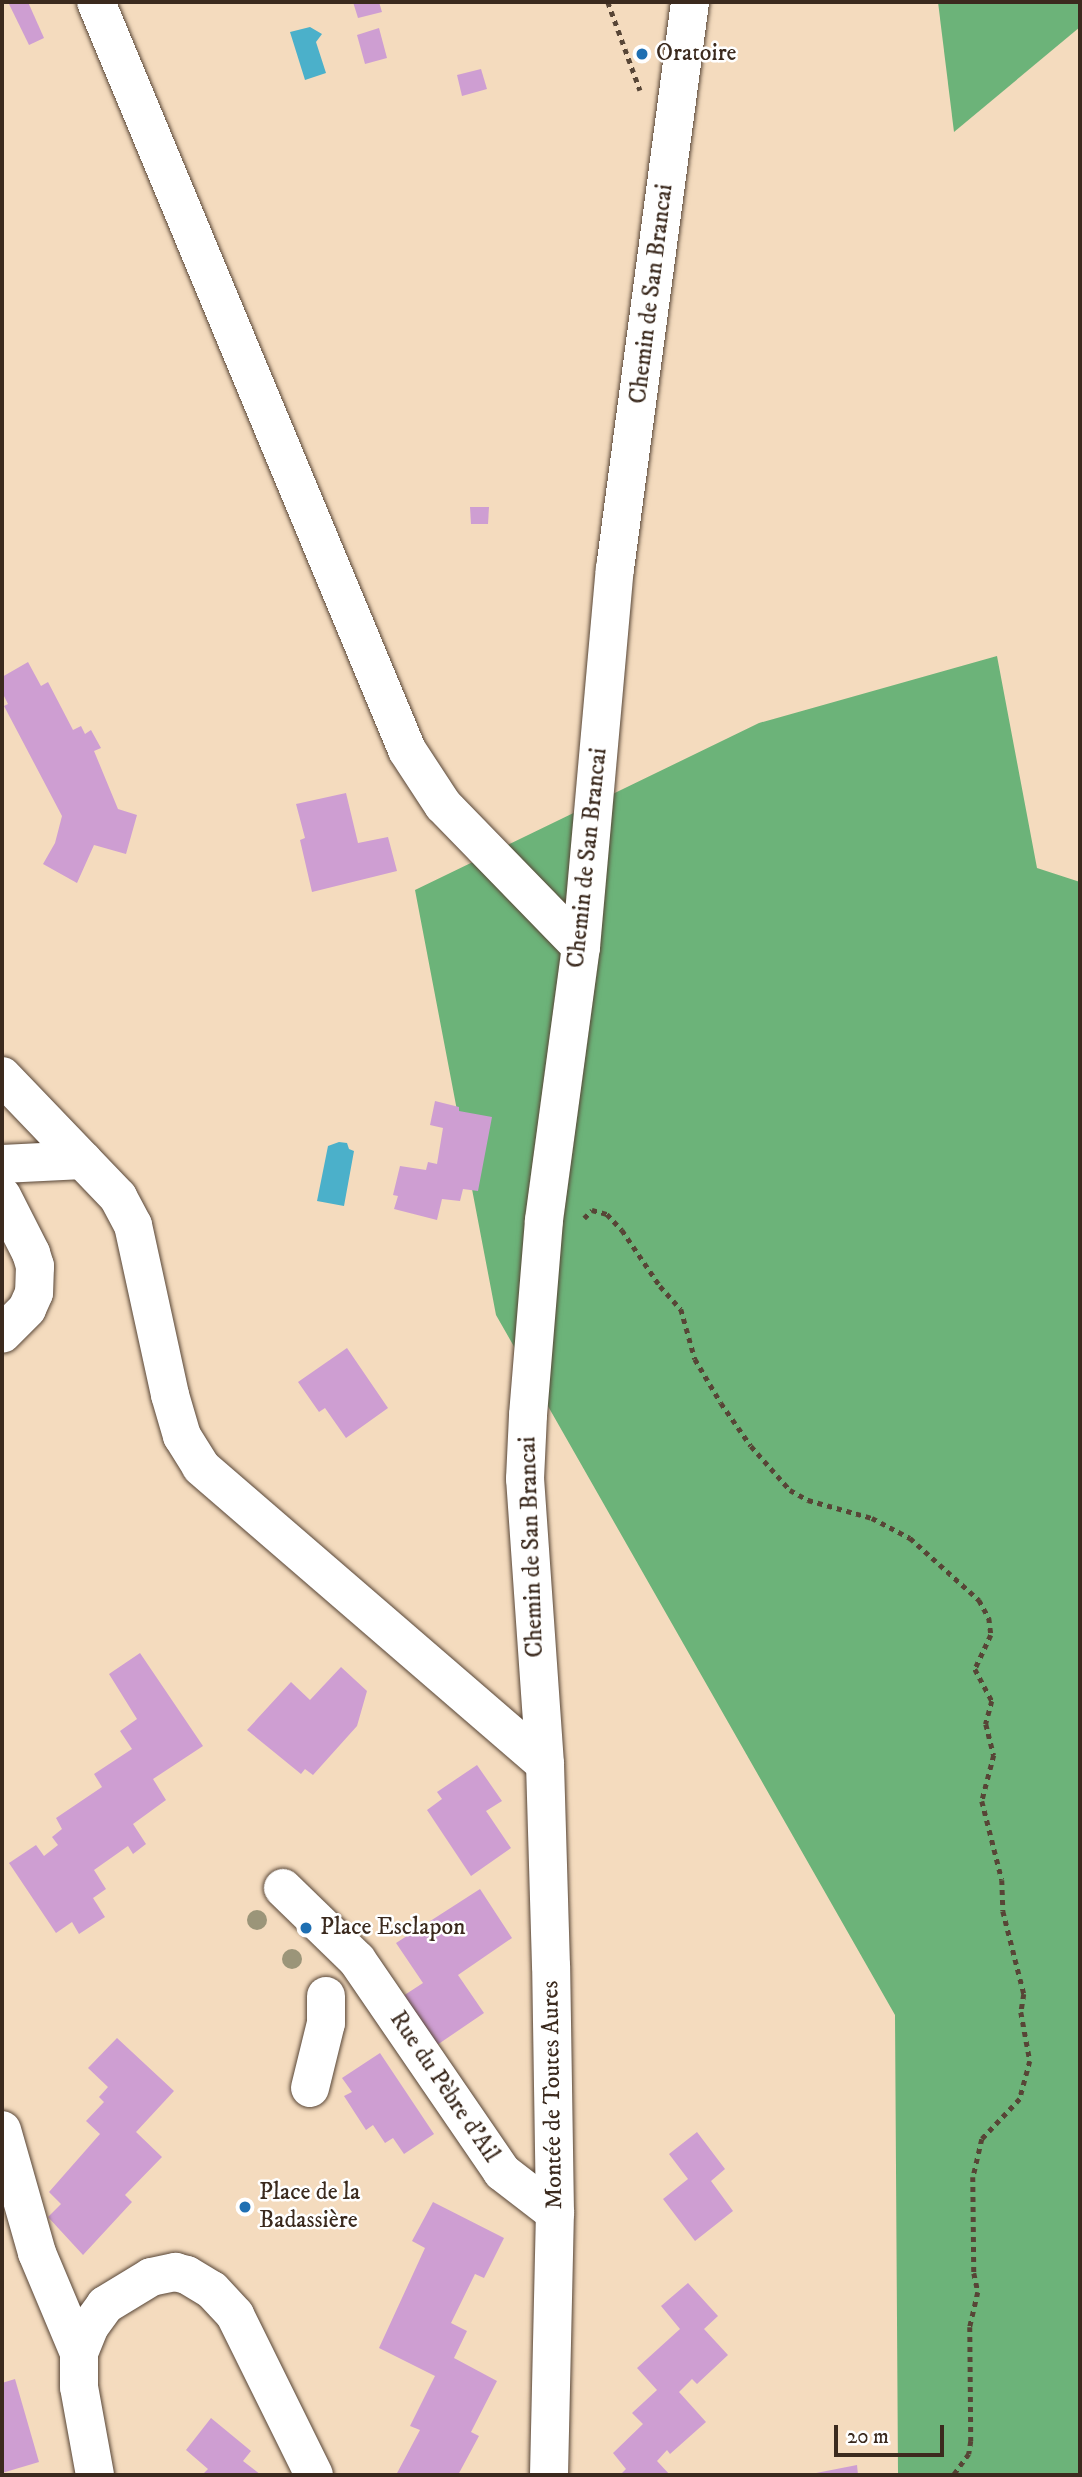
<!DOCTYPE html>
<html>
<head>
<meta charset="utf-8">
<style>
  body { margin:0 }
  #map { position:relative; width:1082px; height:2477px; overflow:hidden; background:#f4dbbe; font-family:"IM FELL DW Pica",serif }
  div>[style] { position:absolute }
  .forest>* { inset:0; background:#6cb379 }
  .water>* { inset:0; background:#4bb0ca }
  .building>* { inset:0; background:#ce9ed2 }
  .path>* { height:4.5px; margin-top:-2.25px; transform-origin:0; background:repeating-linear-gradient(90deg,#574536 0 5px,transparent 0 10px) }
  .roads { filter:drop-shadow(0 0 2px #574536) drop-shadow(0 0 2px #574536) }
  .minor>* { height:38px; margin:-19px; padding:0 19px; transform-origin:19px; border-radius:19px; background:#fff }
  .trees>* { width:20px; height:20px; margin:-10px; border-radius:50%; background:#9b9579 }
  .dots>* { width:19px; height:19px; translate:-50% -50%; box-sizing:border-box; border:4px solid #fff; border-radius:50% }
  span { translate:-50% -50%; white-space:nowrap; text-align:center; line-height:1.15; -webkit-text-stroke:5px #fff; paint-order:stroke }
  .poi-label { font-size:24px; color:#3b2a1e }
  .left { translate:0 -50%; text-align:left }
  .street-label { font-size:24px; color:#3b2a1e }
  .frame { position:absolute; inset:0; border:4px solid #3b2a1e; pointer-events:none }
  .scale { position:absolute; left:834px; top:2425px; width:110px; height:32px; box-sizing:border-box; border:4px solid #3b2a1e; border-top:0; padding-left:9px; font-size:21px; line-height:24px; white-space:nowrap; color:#3b2a1e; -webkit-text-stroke:5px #fff; paint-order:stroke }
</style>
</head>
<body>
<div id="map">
  <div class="forest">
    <div style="clip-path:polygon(938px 2px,1080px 2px,1080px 27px,954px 132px)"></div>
    <div style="clip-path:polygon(997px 656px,1037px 868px,1080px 882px,1080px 2475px,898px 2475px,895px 2015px,496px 1315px,415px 890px,759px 723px)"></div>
  </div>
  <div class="water">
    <div style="clip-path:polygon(310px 27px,322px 34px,316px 42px,326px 73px,305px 80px,290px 32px)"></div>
    <div style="clip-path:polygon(339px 1142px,347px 1143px,349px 1149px,354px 1151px,344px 1206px,317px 1201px,328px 1146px)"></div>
  </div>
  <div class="building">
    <div style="clip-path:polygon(8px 2px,28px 2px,44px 38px,29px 45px)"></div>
    <div style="clip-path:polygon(353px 2px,379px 2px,382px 12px,358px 18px)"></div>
    <div style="clip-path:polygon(379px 28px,387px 58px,365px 64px,357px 35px)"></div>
    <div style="clip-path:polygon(481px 69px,487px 89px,462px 96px,457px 75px)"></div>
    <div style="clip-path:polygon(470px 507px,489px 507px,488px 524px,471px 524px)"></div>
    <div style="clip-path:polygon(28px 662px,41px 686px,48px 682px,73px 730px,81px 726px,85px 734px,91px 730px,101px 748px,94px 751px,118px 809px,137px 815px,126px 854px,94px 845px,77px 883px,43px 864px,55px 843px,62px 816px,4px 706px,8px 704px,2px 692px,2px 677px)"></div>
    <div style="clip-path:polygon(346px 793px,358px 843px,388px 837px,397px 871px,312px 892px,300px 840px,305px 838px,296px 804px)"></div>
    <div style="clip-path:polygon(435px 1101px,459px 1107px,459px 1111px,492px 1117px,478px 1191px,463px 1189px,460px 1201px,442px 1199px,437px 1220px,394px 1209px,398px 1196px,393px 1195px,400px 1166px,426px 1170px,428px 1162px,437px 1164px,443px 1128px,430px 1125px)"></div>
    <div style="clip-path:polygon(347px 1348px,388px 1408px,346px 1438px,325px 1408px,319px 1412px,298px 1382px)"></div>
    <div style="clip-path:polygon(140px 1653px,203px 1746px,153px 1779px,166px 1800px,133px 1824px,146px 1844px,133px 1854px,128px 1846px,94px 1870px,106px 1889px,93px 1898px,105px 1917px,79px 1934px,72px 1922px,56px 1933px,9px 1863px,36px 1845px,44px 1856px,58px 1845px,52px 1837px,62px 1829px,56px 1818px,102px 1787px,94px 1774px,132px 1749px,120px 1731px,137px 1719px,109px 1674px)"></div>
    <div style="clip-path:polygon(341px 1667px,367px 1691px,357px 1726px,313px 1775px,305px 1769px,301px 1774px,247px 1730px,291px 1682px,310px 1700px)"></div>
    <div style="clip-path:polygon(477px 1765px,502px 1801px,486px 1811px,511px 1848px,471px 1876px,427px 1810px,442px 1799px,437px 1792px)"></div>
    <div style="clip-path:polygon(480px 1889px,512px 1938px,458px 1975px,484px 2013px,437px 2045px,403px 1996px,423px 1983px,396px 1943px)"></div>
    <div style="clip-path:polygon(117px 2038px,174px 2091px,136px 2132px,162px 2157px,125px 2195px,132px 2202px,83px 2255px,48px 2217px,61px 2204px,49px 2192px,100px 2134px,86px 2121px,104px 2102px,99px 2097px,108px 2087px,88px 2068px)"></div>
    <div style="clip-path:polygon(380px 2053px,434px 2134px,404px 2154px,393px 2138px,385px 2143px,373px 2125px,366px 2130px,344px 2096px,352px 2092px,342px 2078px)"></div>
    <div style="clip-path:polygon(697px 2132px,725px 2169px,711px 2181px,733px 2211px,695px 2241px,663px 2199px,688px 2179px,669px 2154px)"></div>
    <div style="clip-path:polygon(433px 2202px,504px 2238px,484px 2278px,475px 2274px,451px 2323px,467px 2331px,454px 2358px,497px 2381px,471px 2432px,479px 2436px,458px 2475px,396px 2475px,420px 2430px,410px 2426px,435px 2376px,379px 2348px,425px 2248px,412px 2241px)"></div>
    <div style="clip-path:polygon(688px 2283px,718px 2316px,704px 2329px,728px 2355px,697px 2384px,692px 2379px,679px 2392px,706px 2422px,670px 2454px,667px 2450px,657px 2461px,670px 2475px,620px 2475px,626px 2469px,613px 2453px,643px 2424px,632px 2413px,657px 2390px,637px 2368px,680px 2329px,661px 2306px)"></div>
    <div style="clip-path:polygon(15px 2379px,39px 2462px,2px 2473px,2px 2383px)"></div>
    <div style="clip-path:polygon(211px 2418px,251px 2451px,243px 2461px,261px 2475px,202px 2475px,208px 2469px,186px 2450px)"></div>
    <div style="clip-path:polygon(857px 2465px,858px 2475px,811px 2475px,811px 2474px)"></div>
  </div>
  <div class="path">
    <div style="left:608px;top:2px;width:94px;rotate:70deg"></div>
    <div style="left:584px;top:1218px;width:11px;rotate:-45deg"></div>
    <div style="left:592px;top:1210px;width:16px;rotate:15deg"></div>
    <div style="left:607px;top:1214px;width:22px;rotate:47deg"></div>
    <div style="left:622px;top:1230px;width:68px;rotate:55.8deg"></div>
    <div style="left:660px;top:1286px;width:31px;rotate:48deg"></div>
    <div style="left:681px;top:1309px;width:52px;rotate:74.4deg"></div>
    <div style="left:695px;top:1359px;width:51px;rotate:59.4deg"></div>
    <div style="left:721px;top:1403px;width:52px;rotate:55.1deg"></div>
    <div style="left:751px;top:1446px;width:59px;rotate:48.4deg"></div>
    <div style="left:790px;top:1490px;width:21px;rotate:29deg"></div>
    <div style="left:808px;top:1500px;width:66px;rotate:15.7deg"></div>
    <div style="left:872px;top:1518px;width:43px;rotate:27.8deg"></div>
    <div style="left:910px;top:1538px;width:93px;rotate:41.9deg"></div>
    <div style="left:979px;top:1600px;width:21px;rotate:61deg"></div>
    <div style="left:989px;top:1618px;width:17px;rotate:83deg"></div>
    <div style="left:991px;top:1635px;width:38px;rotate:115deg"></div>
    <div style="left:975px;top:1669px;width:36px;rotate:62deg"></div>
    <div style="left:992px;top:1701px;width:24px;rotate:105deg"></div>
    <div style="left:986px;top:1724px;width:32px;rotate:76deg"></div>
    <div style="left:994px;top:1755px;width:48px;rotate:104.6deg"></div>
    <div style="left:982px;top:1801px;width:81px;rotate:75.8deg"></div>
    <div style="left:1002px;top:1880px;width:31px;rotate:88deg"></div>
    <div style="left:1003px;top:1911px;width:86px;rotate:75.8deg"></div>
    <div style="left:1024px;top:1994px;width:18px;rotate:99deg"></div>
    <div style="left:1021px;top:2012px;width:50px;rotate:79.6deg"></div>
    <div style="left:1030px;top:2061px;width:39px;rotate:105deg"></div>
    <div style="left:1020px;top:2099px;width:55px;rotate:133.5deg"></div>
    <div style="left:982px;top:2139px;width:39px;rotate:103deg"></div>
    <div style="left:973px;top:2177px;width:96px;rotate:89.4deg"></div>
    <div style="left:974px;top:2273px;width:19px;rotate:78deg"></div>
    <div style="left:978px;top:2292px;width:36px;rotate:103deg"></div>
    <div style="left:970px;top:2327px;width:114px;rotate:89.5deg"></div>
    <div style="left:971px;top:2441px;width:13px;rotate:99deg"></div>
    <div style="left:969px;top:2454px;width:26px;rotate:126deg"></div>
  </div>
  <div class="roads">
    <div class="minor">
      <div style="left:96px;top:2px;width:810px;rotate:67.42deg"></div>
      <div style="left:407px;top:750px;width:66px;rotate:56.8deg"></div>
      <div style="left:443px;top:805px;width:198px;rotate:45.8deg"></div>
      <div style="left:2px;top:1076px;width:168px;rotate:46.2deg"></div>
      <div style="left:118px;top:1197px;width:32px;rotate:62deg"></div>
      <div style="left:133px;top:1225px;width:174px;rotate:77.7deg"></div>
      <div style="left:170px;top:1395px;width:43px;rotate:73.7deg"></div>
      <div style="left:182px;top:1436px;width:36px;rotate:58deg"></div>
      <div style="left:201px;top:1467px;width:454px;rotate:40.8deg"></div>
      <div style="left:2px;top:1164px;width:81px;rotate:-2.8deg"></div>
      <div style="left:2px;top:1196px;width:64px;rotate:63deg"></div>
      <div style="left:31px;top:1253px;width:14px;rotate:73deg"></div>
      <div style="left:35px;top:1266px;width:27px;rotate:92deg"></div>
      <div style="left:34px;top:1293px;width:17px;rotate:114deg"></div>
      <div style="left:27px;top:1309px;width:35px;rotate:135deg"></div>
      <div style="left:283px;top:1888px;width:103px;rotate:44.2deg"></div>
      <div style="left:357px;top:1960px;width:257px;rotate:55.6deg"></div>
      <div style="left:502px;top:2172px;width:67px;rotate:37.7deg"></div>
      <div style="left:310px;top:2088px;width:67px;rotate:-76.2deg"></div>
      <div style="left:326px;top:2023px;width:27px;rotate:-90deg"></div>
      <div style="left:2px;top:2130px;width:128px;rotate:74.1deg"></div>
      <div style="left:37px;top:2253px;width:108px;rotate:67.2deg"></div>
      <div style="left:95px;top:2475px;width:89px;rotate:-100.3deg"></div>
      <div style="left:79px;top:2387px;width:34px;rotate:-90deg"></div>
      <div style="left:79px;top:2353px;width:29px;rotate:-68deg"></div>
      <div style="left:90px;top:2326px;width:26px;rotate:-54deg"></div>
      <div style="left:105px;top:2305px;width:54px;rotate:-31.3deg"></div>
      <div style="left:151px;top:2277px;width:25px;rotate:-12deg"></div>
      <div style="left:175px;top:2272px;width:12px;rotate:14deg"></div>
      <div style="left:187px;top:2275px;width:29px;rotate:31deg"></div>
      <div style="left:212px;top:2290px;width:34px;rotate:47deg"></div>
      <div style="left:235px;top:2315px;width:178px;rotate:63.7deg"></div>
      <div style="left:549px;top:2475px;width:262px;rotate:-88.7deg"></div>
      <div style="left:555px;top:2213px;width:247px;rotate:-90.9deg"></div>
      <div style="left:551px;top:1966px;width:202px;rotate:-91.7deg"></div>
      <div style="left:545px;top:1764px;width:286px;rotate:-94deg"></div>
      <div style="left:525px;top:1479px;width:64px;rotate:-87.3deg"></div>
      <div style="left:528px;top:1415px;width:196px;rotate:-85.3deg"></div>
      <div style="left:544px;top:1220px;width:275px;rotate:-82.3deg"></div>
      <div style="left:581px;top:947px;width:380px;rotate:-84.9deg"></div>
      <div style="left:615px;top:569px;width:572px;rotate:-82.46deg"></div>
    </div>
  </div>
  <div class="trees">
    <div style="left:257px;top:1920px"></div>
    <div style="left:292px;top:1959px"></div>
  </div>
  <div class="dots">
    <div style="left:642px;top:54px;background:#1f6fb2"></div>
    <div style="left:306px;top:1928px;background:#1f6fb2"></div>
    <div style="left:245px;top:2207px;background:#1f6fb2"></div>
  </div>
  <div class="poi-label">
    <span class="left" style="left:656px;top:54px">Oratoire</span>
    <span class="left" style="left:320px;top:1928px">Place Esclapon</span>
    <span class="left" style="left:259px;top:2207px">Place de la<br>Badassière</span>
  </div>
  <div class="street-label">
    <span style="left:652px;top:294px;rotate:-83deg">Chemin de San Brancai</span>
    <span style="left:588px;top:858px;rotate:-84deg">Chemin de San Brancai</span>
    <span style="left:532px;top:1547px;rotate:-92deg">Chemin de San Brancai</span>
    <span style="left:444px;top:2087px;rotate:56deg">Rue du Pèbre d'Ail</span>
    <span style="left:553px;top:2095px;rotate:-91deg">Montée de Toutes Aures</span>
  </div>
  <div class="frame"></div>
  <div class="scale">20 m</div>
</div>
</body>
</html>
